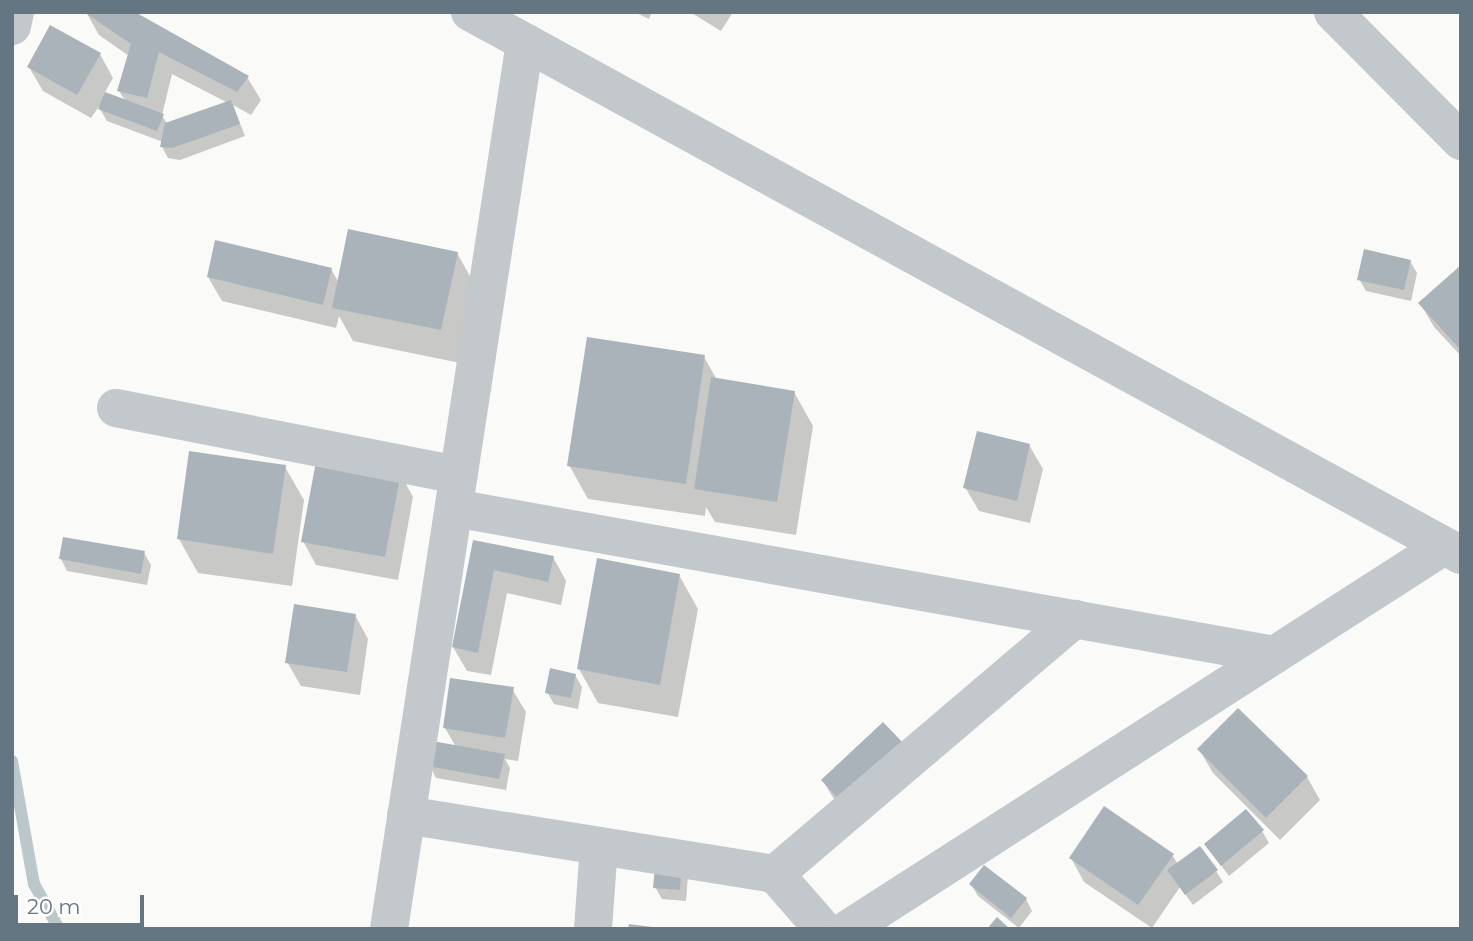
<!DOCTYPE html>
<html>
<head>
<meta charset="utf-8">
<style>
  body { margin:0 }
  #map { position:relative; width:1473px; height:941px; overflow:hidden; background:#fafaf8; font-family:Montserrat,sans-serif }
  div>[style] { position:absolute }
  .shadow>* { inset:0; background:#0003 }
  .stream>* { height:12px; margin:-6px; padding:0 6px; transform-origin:6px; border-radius:6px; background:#bbc7cb }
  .building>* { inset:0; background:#aab3b9 }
  .minor>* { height:38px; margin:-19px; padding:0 19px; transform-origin:19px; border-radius:19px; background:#c3c8cc }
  span { translate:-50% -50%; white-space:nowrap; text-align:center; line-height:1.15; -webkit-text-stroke:7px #fff; paint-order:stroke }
  .frame { position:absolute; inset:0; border:14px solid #657683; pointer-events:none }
  .scale { position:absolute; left:14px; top:895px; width:130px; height:32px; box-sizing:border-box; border:4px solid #657683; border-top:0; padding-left:9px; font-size:21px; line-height:24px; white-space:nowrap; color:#657683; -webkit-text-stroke:5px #fff; paint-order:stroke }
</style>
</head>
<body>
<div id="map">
  <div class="shadow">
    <div style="clip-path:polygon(evenodd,86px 12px,247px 77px,261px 100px,251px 115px,233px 105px,245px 136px,180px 160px,168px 158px,162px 147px,163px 142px,107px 121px,100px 109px,104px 99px,91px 118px,43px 91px,29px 67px,100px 54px,113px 78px,104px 94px,126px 102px,119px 91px,129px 56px,99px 35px,86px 12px,172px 74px,228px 103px,167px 124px,162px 115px,172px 74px)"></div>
    <div style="clip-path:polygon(634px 12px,652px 12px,649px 19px)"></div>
    <div style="clip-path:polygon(690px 12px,733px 12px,721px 31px)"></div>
    <div style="clip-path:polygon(457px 253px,476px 287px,460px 363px,353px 341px,339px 316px,336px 328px,222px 301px,208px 277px,331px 269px,339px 283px)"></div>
    <div style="clip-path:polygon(1410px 261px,1417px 273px,1411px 301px,1366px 291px,1359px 279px)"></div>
    <div style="clip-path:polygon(1461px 267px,1461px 356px,1434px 327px,1420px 303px)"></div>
    <div style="clip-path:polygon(704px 357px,717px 380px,794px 392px,813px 426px,796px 535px,715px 522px,706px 507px,705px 516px,588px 499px,569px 465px)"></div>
    <div style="clip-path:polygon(1029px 445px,1043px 469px,1030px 523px,979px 511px,965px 487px)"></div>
    <div style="clip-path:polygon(285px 467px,304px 500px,292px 586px,198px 573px,179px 539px)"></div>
    <div style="clip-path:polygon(400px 473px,413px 497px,398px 580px,316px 565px,303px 541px)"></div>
    <div style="clip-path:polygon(475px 542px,553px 557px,566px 581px,561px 605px,507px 593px,491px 675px,467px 671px,453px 647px)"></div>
    <div style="clip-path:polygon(144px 553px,151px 565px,147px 585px,67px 571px,61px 559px)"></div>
    <div style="clip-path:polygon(679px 575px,698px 609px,678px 717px,598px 703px,579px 669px)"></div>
    <div style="clip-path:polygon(355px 615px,368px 639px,360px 695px,301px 686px,287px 662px)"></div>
    <div style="clip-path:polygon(575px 675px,582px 687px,578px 709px,554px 704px,547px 692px)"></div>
    <div style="clip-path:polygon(512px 689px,526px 712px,518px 761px,505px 759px,510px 768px,506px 790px,436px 778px,430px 766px,456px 747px,445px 728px)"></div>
    <div style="clip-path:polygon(883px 724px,837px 804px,823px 781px)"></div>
    <div style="clip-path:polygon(1199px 749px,1307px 777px,1320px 800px,1280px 840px,1213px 773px)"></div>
    <div style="clip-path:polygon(1262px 831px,1269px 843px,1229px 876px,1206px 845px)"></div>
    <div style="clip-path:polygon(1172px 855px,1178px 864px,1216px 871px,1223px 882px,1193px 905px,1180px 887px,1152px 928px,1084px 882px,1071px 858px)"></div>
    <div style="clip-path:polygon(689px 863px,686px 901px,662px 899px,655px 887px)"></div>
    <div style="clip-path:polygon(971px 884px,1026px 899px,1032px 911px,1019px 928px,978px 896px)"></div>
  </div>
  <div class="stream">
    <div style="left:12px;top:761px;width:125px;rotate:79.9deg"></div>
    <div style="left:34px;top:884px;width:51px;rotate:60.9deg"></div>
  </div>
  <div class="building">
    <div style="clip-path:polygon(84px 12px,135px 12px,249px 76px,237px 92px,159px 52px,147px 98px,117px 91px,131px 44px)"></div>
    <div style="clip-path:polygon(50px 25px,101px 53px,77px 95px,27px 67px)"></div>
    <div style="clip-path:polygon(105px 92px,164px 114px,157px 131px,98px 109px)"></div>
    <div style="clip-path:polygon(231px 100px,240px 124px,172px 148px,160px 147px,165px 123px)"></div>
    <div style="clip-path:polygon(348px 229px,458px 252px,441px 330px,332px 308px)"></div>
    <div style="clip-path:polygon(215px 240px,332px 268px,323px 305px,207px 277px)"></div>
    <div style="clip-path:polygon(1364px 249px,1411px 260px,1404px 290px,1357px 280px)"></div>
    <div style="clip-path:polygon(1461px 265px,1461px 344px,1458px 347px,1418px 303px)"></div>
    <div style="clip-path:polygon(587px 337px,705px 355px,686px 484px,567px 466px)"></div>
    <div style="clip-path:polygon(711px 377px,795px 391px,777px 502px,694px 489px)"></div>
    <div style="clip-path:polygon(977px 431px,1030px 444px,1017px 501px,963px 488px)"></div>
    <div style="clip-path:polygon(189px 451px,286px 465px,273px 554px,177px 539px)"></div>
    <div style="clip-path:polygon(317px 456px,401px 472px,385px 557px,301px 542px)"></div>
    <div style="clip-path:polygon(63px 537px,145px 551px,141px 574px,59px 559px)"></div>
    <div style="clip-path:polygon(473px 540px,554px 556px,548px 582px,494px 570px,478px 653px,452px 647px)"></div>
    <div style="clip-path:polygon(597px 558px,680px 574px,660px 685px,577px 669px)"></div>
    <div style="clip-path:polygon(294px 604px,356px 614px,347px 672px,285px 663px)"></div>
    <div style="clip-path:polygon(550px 668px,576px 674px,571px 698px,545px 693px)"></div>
    <div style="clip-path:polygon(450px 678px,514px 687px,505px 738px,443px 728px)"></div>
    <div style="clip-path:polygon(1238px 708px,1308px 776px,1266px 818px,1197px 749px)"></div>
    <div style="clip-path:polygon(883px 722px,906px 746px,843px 804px,821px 780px)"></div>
    <div style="clip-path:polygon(432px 741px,505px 754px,499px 779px,428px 766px)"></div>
    <div style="clip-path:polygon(1104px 806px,1174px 854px,1138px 905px,1069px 858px)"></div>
    <div style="clip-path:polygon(1246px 809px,1264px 830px,1221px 866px,1204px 844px)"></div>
    <div style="clip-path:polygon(1200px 846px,1218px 870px,1185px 895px,1167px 870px)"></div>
    <div style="clip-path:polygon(657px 847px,683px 850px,680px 890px,653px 888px)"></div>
    <div style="clip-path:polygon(984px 865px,1027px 898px,1011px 918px,969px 884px)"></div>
    <div style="clip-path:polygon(997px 917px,1010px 929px,987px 929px)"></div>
    <div style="clip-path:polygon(629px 924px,652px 927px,652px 929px,628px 929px)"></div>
  </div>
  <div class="minor">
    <div style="left:470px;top:12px;width:1130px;rotate:28.72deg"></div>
    <div style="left:1333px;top:12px;width:182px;rotate:45.2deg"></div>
    <div style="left:12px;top:26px;width:14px;rotate:-78deg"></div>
    <div style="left:116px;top:408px;width:349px;rotate:11.1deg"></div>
    <div style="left:454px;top:508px;width:833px;rotate:10.16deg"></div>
    <div style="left:406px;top:815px;width:374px;rotate:9.1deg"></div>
    <div style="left:775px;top:874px;width:73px;rotate:48.9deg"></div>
    <div style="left:775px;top:874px;width:394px;rotate:-40.4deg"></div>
    <div style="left:389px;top:929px;width:897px;rotate:-81.28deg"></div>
    <div style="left:593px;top:929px;width:83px;rotate:-85.9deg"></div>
    <div style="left:848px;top:929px;width:708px;rotate:-32.73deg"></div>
  </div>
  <div class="frame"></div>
  <div class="scale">20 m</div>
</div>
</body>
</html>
